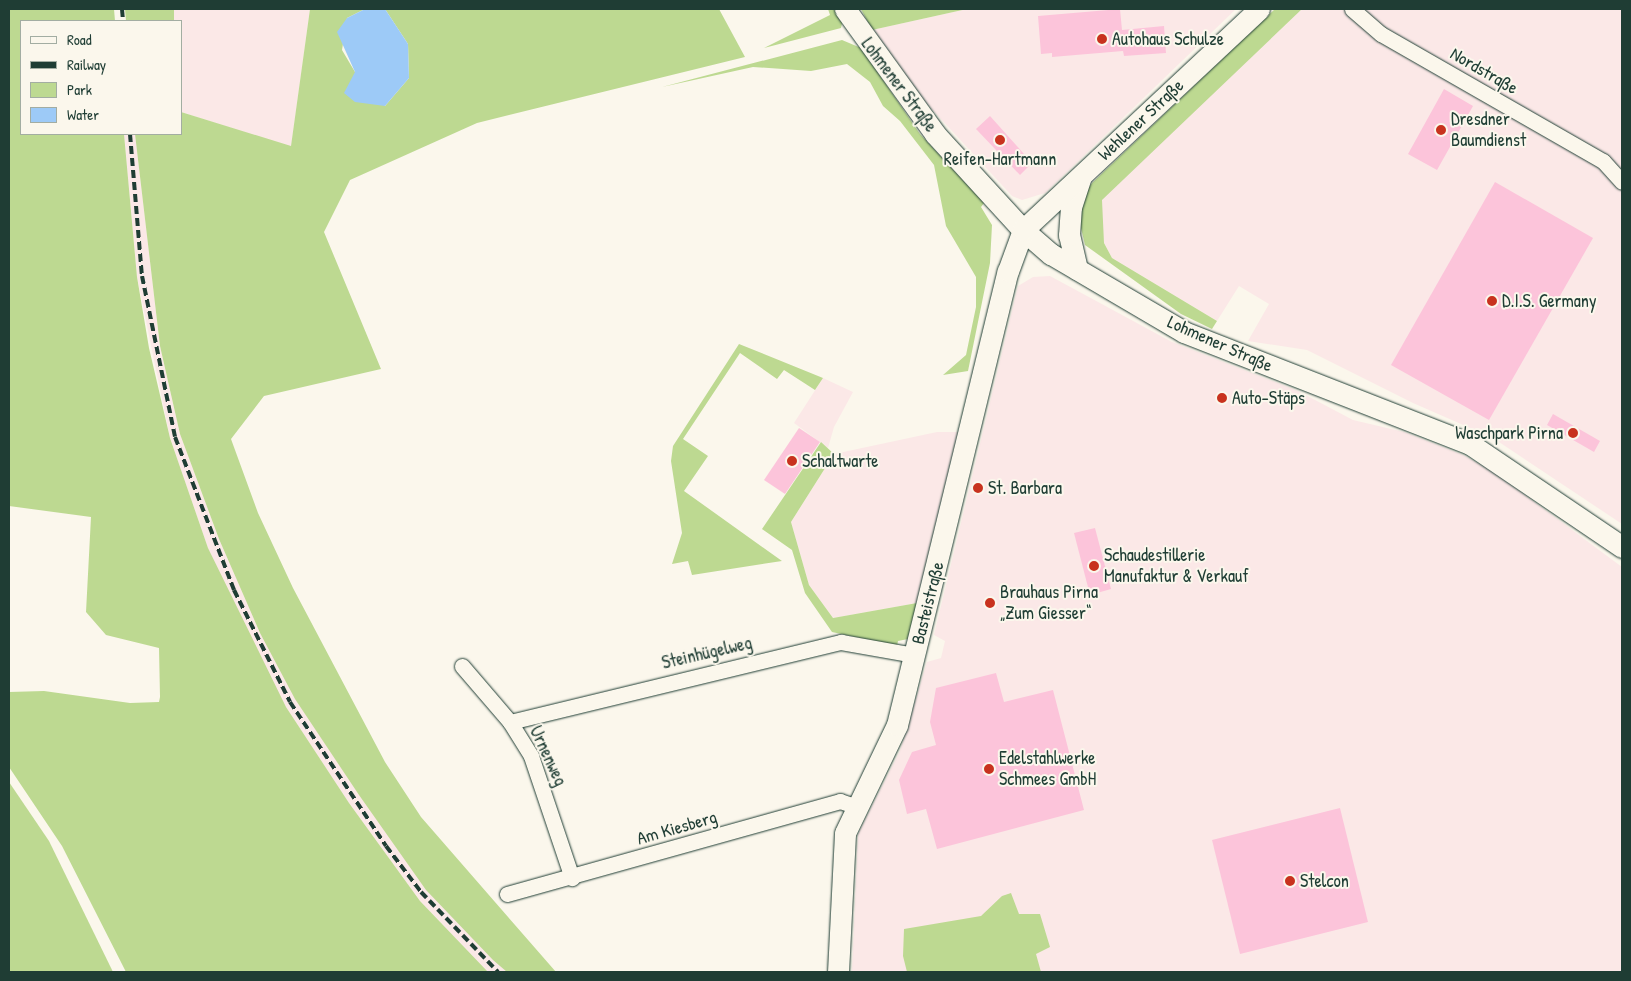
<!DOCTYPE html>
<html>
<head>
<meta charset="utf-8">
<style>
  body { margin:0 }
  #map { position:relative; width:1631px; height:981px; overflow:hidden; background:#fbf7ec; font-family:"Patrick Hand",sans-serif }
  div>[style] { position:absolute }
  .built>* { inset:0; background:#fbe8e7 }
  .green>* { inset:0; background:#bdd991 }
  .water>* { inset:0; background:#9dcaf7 }
  .building>* { inset:0; background:#fcc4da }
  .roads { filter:drop-shadow(0 0 1px #1f3d34) drop-shadow(0 0 1px #1f3d34) }
  .street>* { height:15px; margin:-7.5px; padding:0 7.5px; transform-origin:7.5px; border-radius:7.5px; background:#fbf7ec }
  .secondary>* { height:21px; margin:-10.5px; padding:0 10.5px; transform-origin:10.5px; border-radius:10.5px; background:#fbf7ec }
  .rail>* { height:4px; margin-top:-2px; transform-origin:0; background:repeating-linear-gradient(90deg,#1f3d34 0 8px,transparent 0 12px) }
  .dots>* { width:14px; height:14px; translate:-50% -50%; box-sizing:border-box; border:2px solid #fbf7ec; border-radius:50% }
  span { translate:-50% -50%; white-space:nowrap; text-align:center; line-height:1.15; -webkit-text-stroke:4px #fbf7ec; paint-order:stroke }
  .poi-label { font-size:18px; color:#1f3d34 }
  .left { translate:0 -50%; text-align:left }
  .right { translate:-100% -50%; text-align:right }
  .street-label { font-size:18px; color:#1f3d34 }
  .frame { position:absolute; inset:0; border:10px solid #1f3d34; pointer-events:none }
  .legend { position:absolute; left:20px; top:20px; width:162px; height:115px; box-sizing:border-box; background:#fbf7ec; border:1px solid #a3ada2; margin:0; padding:6px 9px; list-style:none; font-size:15px; color:#1f3d34 }
  .legend li { display:flex; align-items:center; gap:10px; height:25px }
  .legend b { width:25px; border:1px solid #a3ada2 }
</style>
</head>
<body>
<div id="map">
  <div class="built">
    <div style="clip-path:polygon(174px 9px,310px 9px,291px 147px,181px 112px,181px 21px,174px 21px)"></div>
    <div style="clip-path:polygon(967px 9px,1236px 9px,1045px 193px,1022px 200px,1012px 196px,916px 92px,872px 30px)"></div>
    <div style="clip-path:polygon(1302px 9px,1622px 9px,1622px 524px,1493px 438px,1413px 403px,1307px 350px,1248px 341px,1269px 304px,1239px 286px,1217px 321px,1112px 258px,1104px 243px,1101px 222px,1102px 200px,1110px 189px)"></div>
    <div style="clip-path:polygon(124px 134px,135px 134px,160px 346px,180px 434px,219px 539px,260px 633px,426px 889px,507px 972px,488px 972px,420px 901px,349px 803px,286px 707px,250px 640px,208px 548px,170px 438px,137px 277px)"></div>
    <div style="clip-path:polygon(1050px 276px,1172px 342px,1298px 391px,1353px 420px,1404px 432px,1463px 455px,1494px 472px,1622px 567px,1622px 972px,852px 972px,858px 834px,900px 751px,927px 662px,941px 658px,945px 641px,934px 635px,1018px 286px,1033px 277px)"></div>
    <div style="clip-path:polygon(823px 378px,853px 392px,834px 427px,828px 448px,794px 423px)"></div>
    <div style="clip-path:polygon(937px 432px,959px 432px,917px 603px,833px 618px,809px 585px,791px 522px,834px 454px)"></div>
  </div>
  <div class="green">
    <div style="clip-path:polygon(9px 9px,114px 9px,115px 21px,21px 21px,21px 134px,124px 134px,137px 277px,149px 348px,170px 438px,208px 548px,286px 707px,349px 803px,420px 901px,488px 972px,126px 972px,62px 846px,9px 767px,9px 692px,44px 691px,130px 703px,159px 702px,160px 697px,159px 648px,106px 635px,86px 612px,91px 517px,9px 506px)"></div>
    <div style="clip-path:polygon(125px 9px,174px 9px,174px 21px,126px 21px)"></div>
    <div style="clip-path:polygon(310px 9px,365px 9px,347px 18px,342px 50px,355px 72px,385px 106px,409px 78px,408px 44px,385px 9px,719px 9px,745px 57px,477px 123px,350px 180px,324px 232px,381px 369px,264px 396px,231px 439px,258px 513px,293px 588px,385px 762px,421px 817px,556px 972px,507px 972px,493px 960px,426px 890px,359px 795px,295px 699px,260px 633px,219px 539px,180px 434px,160px 346px,135px 134px,181px 134px,181px 112px,291px 146px)"></div>
    <div style="clip-path:polygon(828px 9px,836px 9px,843px 19px,841px 28px,764px 48px,830px 15px)"></div>
    <div style="clip-path:polygon(861px 9px,967px 9px,872px 30px)"></div>
    <div style="clip-path:polygon(1275px 9px,1302px 9px,1102px 200px,1104px 243px,1112px 258px,1217px 321px,1212px 329px,1181px 314px,1085px 245px,1080px 224px,1082px 197px,1092px 183px)"></div>
    <div style="clip-path:polygon(842px 40px,861px 48px,920px 134px,984px 203px,981px 207px,992px 225px,990px 263px,968px 371px,943px 375px,966px 355px,976px 307px,976px 277px,946px 226px,934px 165px,900px 121px,883px 106px,870px 82px,847px 64px,811px 71px,753px 67px,662px 87px)"></div>
    <div style="clip-path:polygon(739px 344px,823px 378px,815px 390px,784px 370px,777px 379px,740px 353px,683px 439px,708px 456px,684px 491px,782px 561px,692px 575px,688px 561px,672px 564px,682px 533px,671px 461px,673px 446px)"></div>
    <div style="clip-path:polygon(821px 442px,834px 454px,791px 522px,809px 585px,833px 618px,917px 603px,908px 639px,898px 641px,897px 646px,832px 632px,805px 593px,792px 550px,762px 529px)"></div>
    <div style="clip-path:polygon(9px 782px,49px 841px,113px 972px,9px 972px)"></div>
    <div style="clip-path:polygon(1011px 893px,1019px 914px,1040px 914px,1050px 947px,1036px 954px,1041px 972px,907px 972px,903px 956px,904px 929px,981px 916px,1002px 896px)"></div>
  </div>
  <div class="water">
    <div style="clip-path:polygon(365px 9px,385px 9px,408px 44px,409px 78px,385px 106px,355px 102px,344px 93px,355px 72px,337px 32px,347px 18px)"></div>
  </div>
  <div class="building">
    <div style="clip-path:polygon(1120px 9px,1122px 30px,1164px 26px,1166px 53px,1124px 56px,1123px 51px,1052px 57px,1052px 53px,1041px 54px,1038px 16px)"></div>
    <div style="clip-path:polygon(1444px 89px,1473px 106px,1437px 170px,1408px 154px)"></div>
    <div style="clip-path:polygon(990px 116px,1032px 163px,1020px 175px,976px 129px)"></div>
    <div style="clip-path:polygon(1495px 182px,1593px 238px,1489px 420px,1391px 365px)"></div>
    <div style="clip-path:polygon(1553px 414px,1600px 441px,1594px 452px,1547px 425px)"></div>
    <div style="clip-path:polygon(799px 428px,820px 442px,785px 494px,764px 480px)"></div>
    <div style="clip-path:polygon(1095px 528px,1111px 589px,1090px 595px,1074px 533px)"></div>
    <div style="clip-path:polygon(996px 673px,1004px 702px,1053px 690px,1084px 810px,937px 849px,926px 809px,907px 814px,899px 780px,912px 752px,936px 745px,930px 722px,936px 688px)"></div>
    <div style="clip-path:polygon(1340px 808px,1368px 922px,1240px 954px,1212px 840px)"></div>
  </div>
  <div class="roads">
    <div class="street">
      <div style="left:1352px;top:9px;width:38px;rotate:41deg"></div>
      <div style="left:1381px;top:34px;width:256px;rotate:29.8deg"></div>
      <div style="left:1603px;top:161px;width:28px;rotate:48deg"></div>
      <div style="left:462px;top:666px;width:74px;rotate:49.4deg"></div>
      <div style="left:510px;top:722px;width:40px;rotate:58deg"></div>
      <div style="left:531px;top:756px;width:129px;rotate:71.4deg"></div>
      <div style="left:510px;top:722px;width:341px;rotate:-13.6deg"></div>
      <div style="left:841px;top:642px;width:75px;rotate:10deg"></div>
      <div style="left:507px;top:894px;width:346px;rotate:-15.6deg"></div>
      <div style="left:840px;top:801px;width:18px;rotate:19deg"></div>
    </div>
    <div class="secondary">
      <div style="left:845px;top:9px;width:154px;rotate:54.2deg"></div>
      <div style="left:935px;top:134px;width:130px;rotate:47.5deg"></div>
      <div style="left:1023px;top:230px;width:37px;rotate:41deg"></div>
      <div style="left:1051px;top:254px;width:154px;rotate:30.4deg"></div>
      <div style="left:1184px;top:332px;width:307px;rotate:21.4deg"></div>
      <div style="left:1470px;top:444px;width:184px;rotate:34.1deg"></div>
      <div style="left:1077px;top:269px;width:35px;rotate:-103deg"></div>
      <div style="left:1069px;top:235px;width:28px;rotate:-86deg"></div>
      <div style="left:1071px;top:207px;width:32px;rotate:-72deg"></div>
      <div style="left:838px;top:972px;width:139px;rotate:-87.1deg"></div>
      <div style="left:845px;top:833px;width:120px;rotate:-64.3deg"></div>
      <div style="left:897px;top:725px;width:467px;rotate:-76.3deg"></div>
      <div style="left:1008px;top:271px;width:44px;rotate:-69.9deg"></div>
      <div style="left:1023px;top:230px;width:323px;rotate:-43.1deg"></div>
    </div>
  </div>
  <div class="rail">
    <div style="left:122px;top:9px;width:12px;rotate:85deg"></div>
    <div style="left:130px;top:134px;width:143px;rotate:85.2deg"></div>
    <div style="left:142px;top:276px;width:164px;rotate:78.4deg"></div>
    <div style="left:175px;top:437px;width:164px;rotate:68.9deg"></div>
    <div style="left:234px;top:590px;width:125px;rotate:63.4deg"></div>
    <div style="left:290px;top:702px;width:173px;rotate:56.3deg"></div>
    <div style="left:386px;top:846px;width:58px;rotate:52.7deg"></div>
    <div style="left:421px;top:892px;width:111px;rotate:46.1deg"></div>
  </div>
  <div class="dots">
    <div style="left:1102px;top:39px;background:#c8321e"></div>
    <div style="left:1441px;top:130px;background:#c8321e"></div>
    <div style="left:1000px;top:140px;background:#c8321e"></div>
    <div style="left:1492px;top:301px;background:#c8321e"></div>
    <div style="left:1222px;top:398px;background:#c8321e"></div>
    <div style="left:1573px;top:433px;background:#c8321e"></div>
    <div style="left:792px;top:461px;background:#c8321e"></div>
    <div style="left:978px;top:488px;background:#c8321e"></div>
    <div style="left:1094px;top:566px;background:#c8321e"></div>
    <div style="left:990px;top:603px;background:#c8321e"></div>
    <div style="left:989px;top:769px;background:#c8321e"></div>
    <div style="left:1290px;top:881px;background:#c8321e"></div>
  </div>
  <div class="poi-label">
    <span class="left" style="left:1112px;top:39px">Autohaus Schulze</span>
    <span class="left" style="left:1451px;top:130px">Dresdner<br>Baumdienst</span>
    <span style="left:1000px;top:159px">Reifen-Hartmann</span>
    <span class="left" style="left:1502px;top:301px">D.I.S. Germany</span>
    <span class="left" style="left:1232px;top:398px">Auto-Stäps</span>
    <span class="right" style="left:1563px;top:433px">Waschpark Pirna</span>
    <span class="left" style="left:802px;top:461px">Schaltwarte</span>
    <span class="left" style="left:988px;top:488px">St. Barbara</span>
    <span class="left" style="left:1104px;top:566px">Schaudestillerie<br>Manufaktur &amp; Verkauf</span>
    <span class="left" style="left:1000px;top:603px">Brauhaus Pirna<br>„Zum Giesser“</span>
    <span class="left" style="left:999px;top:769px">Edelstahlwerke<br>Schmees GmbH</span>
    <span class="left" style="left:1300px;top:881px">Stelcon</span>
  </div>
  <div class="street-label">
    <span style="left:1484px;top:71px;rotate:30deg">Nordstraße</span>
    <span style="left:899px;top:85px;rotate:53deg">Lohmener Straße</span>
    <span style="left:1141px;top:120px;rotate:-43deg">Wehlener Straße</span>
    <span style="left:1220px;top:344px;rotate:24deg">Lohmener Straße</span>
    <span style="left:928px;top:603px;rotate:-76deg">Basteistraße</span>
    <span style="left:707px;top:653px;rotate:-13deg">Steinhügelweg</span>
    <span style="left:548px;top:756px;rotate:65deg">Urnenweg</span>
    <span style="left:677px;top:828px;rotate:-16deg">Am Kiesberg</span>
  </div>
  <div class="frame"></div>
  <ul class="legend">
  <li><b style="height:6px;background:#fbf7ec"></b>Road</li>
  <li><b style="height:6px;background:#1f3d34"></b>Railway</li>
  <li><b style="height:14px;background:#bdd991"></b>Park</li>
  <li><b style="height:14px;background:#9dcaf7"></b>Water</li>
  </ul>
</div>
</body>
</html>
